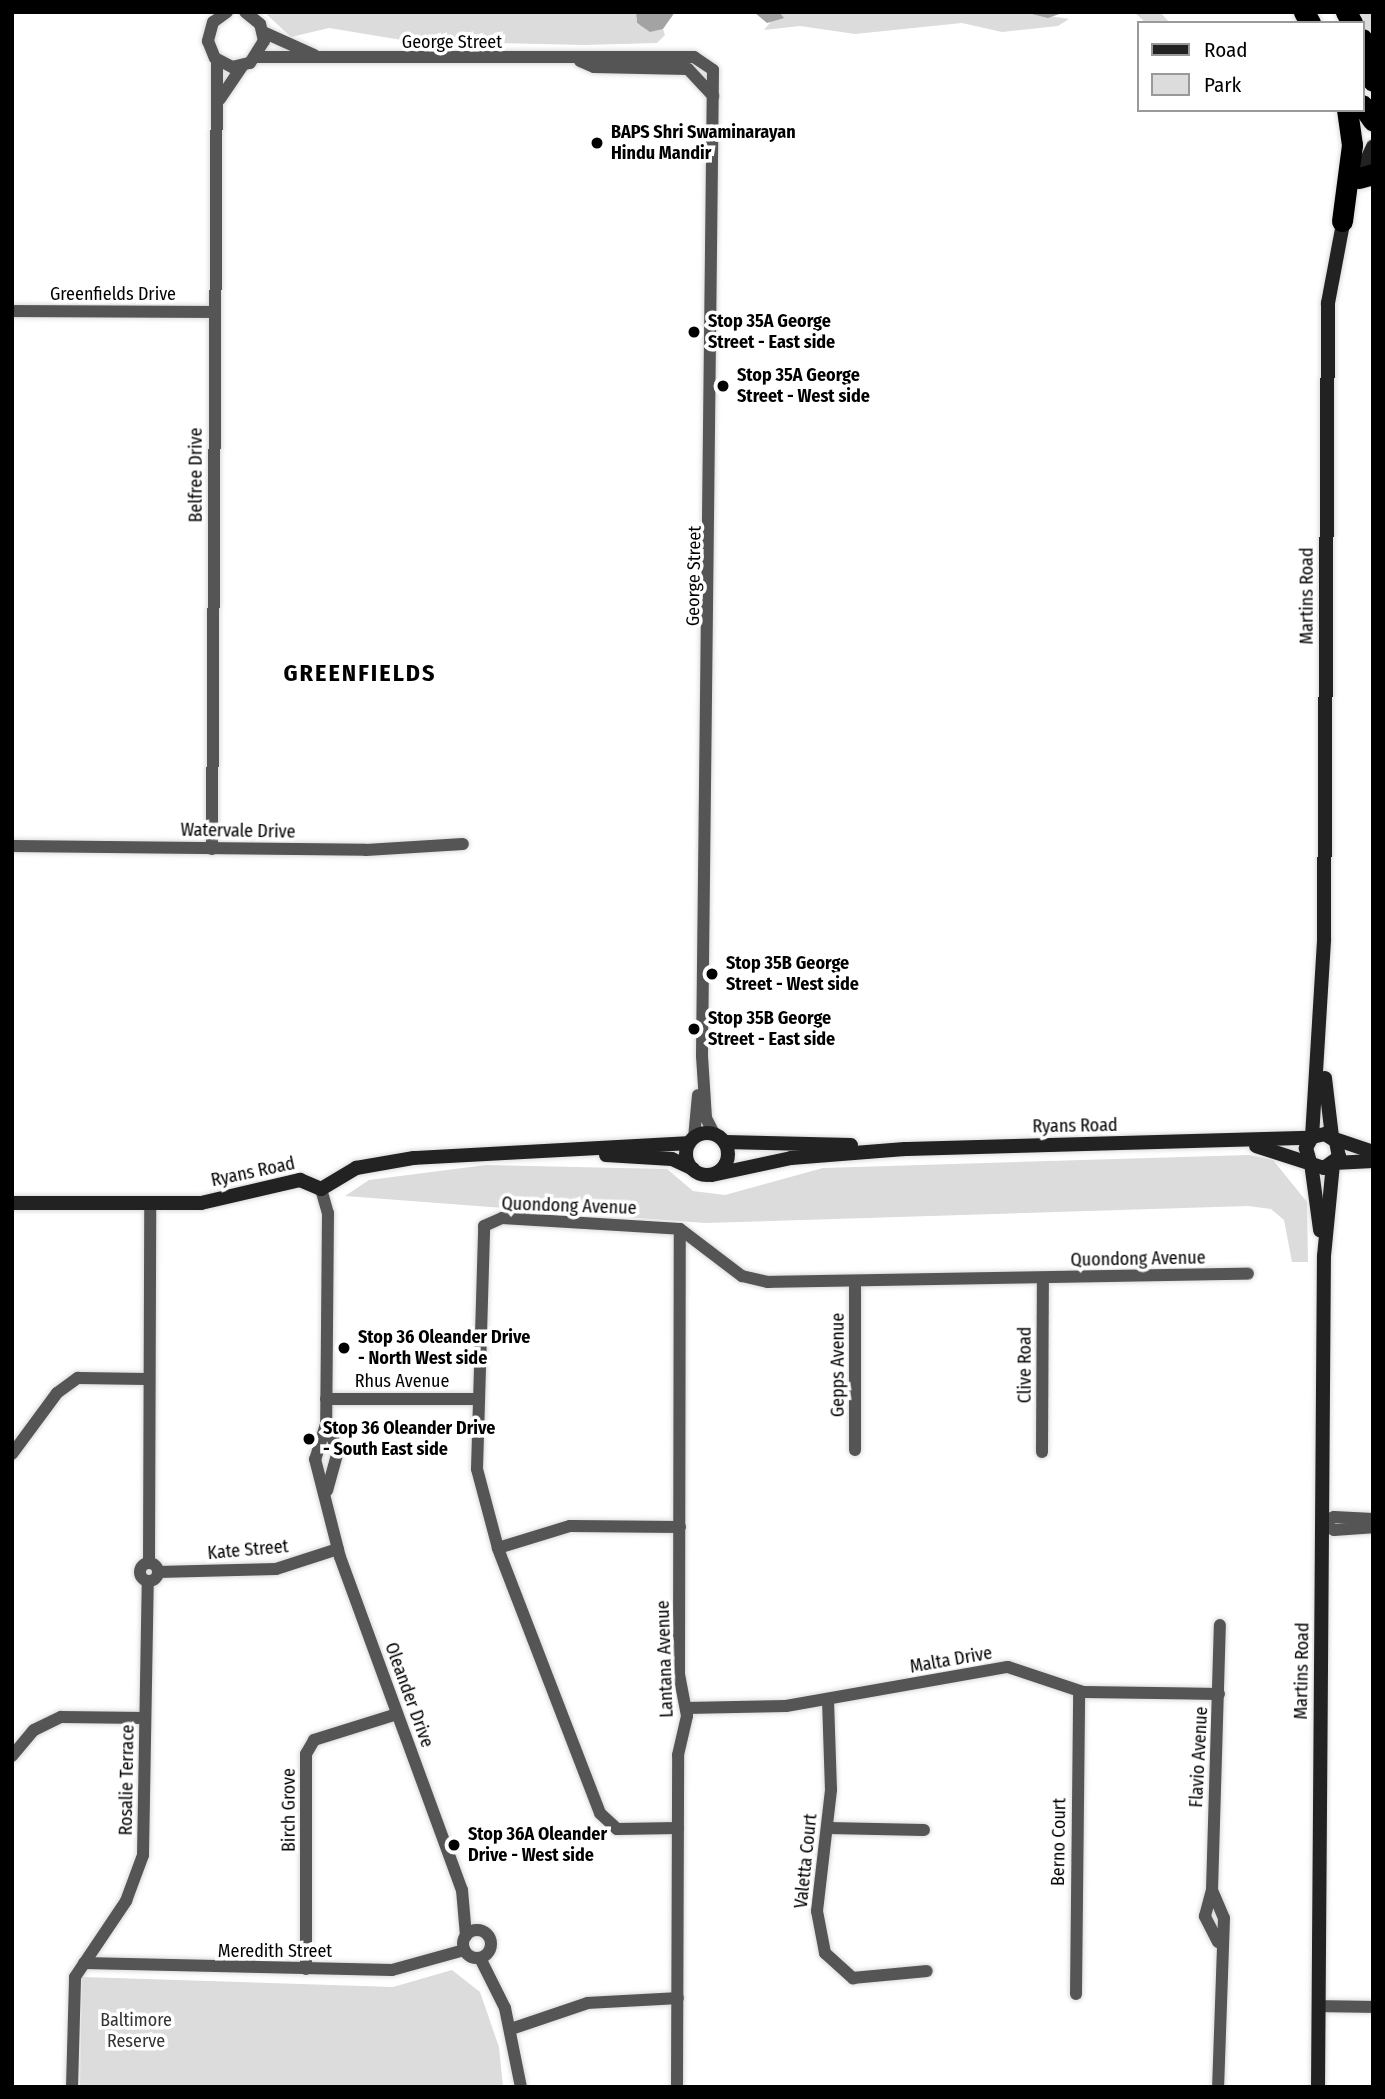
<!DOCTYPE html>
<html>
<head>
<meta charset="utf-8">
<style>
  body { margin:0 }
  #map { position:relative; width:1385px; height:2099px; overflow:hidden; background:#fff; font-family:"Fira Sans Condensed",sans-serif }
  div>[style] { position:absolute }
  .green>* { inset:0; background:#dcdcdc }
  .water>* { inset:0; background:#a3a3a3 }
  .roads { filter:drop-shadow(0 0 2px #dbdbdb) drop-shadow(0 0 2px #dbdbdb) }
  .street>* { height:12px; margin:-6px; padding:0 6px; transform-origin:6px; border-radius:6px; background:#555 }
  .street>.ring { margin:-6px; padding:0; box-sizing:content-box; background:none; border:12px solid #555; border-radius:50% }
  .secondary>* { height:14px; margin:-7px; padding:0 7px; transform-origin:7px; border-radius:7px; background:#222 }
  .secondary>.ring { margin:-7px; padding:0; box-sizing:content-box; background:none; border:14px solid #222; border-radius:50% }
  .highway>* { height:21px; margin:-10.5px; padding:0 10.5px; transform-origin:10.5px; border-radius:10.5px; background:#000 }
  .dots>* { width:19px; height:19px; translate:-50% -50%; box-sizing:border-box; border:4px solid #fff; border-radius:50% }
  span { translate:-50% -50%; white-space:nowrap; text-align:center; line-height:1.15; -webkit-text-stroke:7px #fff; paint-order:stroke }
  .street-label { font-size:18px; color:#000 }
  .poi-label { font-size:18px; color:#000; font-weight:700 }
  .left { translate:0 -50%; text-align:left }
  .park-label { font-size:18px; color:#333 }
  .district-label { font-size:24px; color:#000; font-weight:700; letter-spacing:2px }
  .frame { position:absolute; inset:0; border:14px solid #000; pointer-events:none }
  .legend { position:absolute; left:1137px; top:21px; width:228px; height:91px; box-sizing:border-box; background:#fff; border:2px solid #999; margin:0; padding:9px 12px; list-style:none; font-size:21px; color:#000 }
  .legend li { display:flex; align-items:center; gap:14px; height:35px }
  .legend b { width:35px; border:2px solid #999 }
</style>
</head>
<body>
<div id="map">
  <div class="green">
    <div style="clip-path:polygon(264px 12px,636px 12px,637px 24px,663px 29px,665px 35px,657px 43px,584px 45px,408px 41px,329px 28px,291px 37px)"></div>
    <div style="clip-path:polygon(779px 12px,1024px 12px,1069px 19px,1058px 26px,1002px 32px,962px 23px,855px 34px,800px 26px,764px 30px)"></div>
    <div style="clip-path:polygon(1134px 12px,1160px 12px,1170px 23px,1146px 23px)"></div>
    <div style="clip-path:polygon(1346px 12px,1373px 12px,1373px 56px,1362px 23px)"></div>
    <div style="clip-path:polygon(1249px 1155px,1273px 1160px,1307px 1202px,1308px 1262px,1292px 1262px,1284px 1220px,1271px 1209px,1248px 1206px,705px 1223px,345px 1196px,369px 1180px,486px 1165px,667px 1169px,693px 1191px,725px 1195px,823px 1168px)"></div>
    <div style="clip-path:polygon(452px 1970px,480px 1992px,499px 2047px,503px 2087px,80px 2087px,82px 1977px,393px 1987px)"></div>
  </div>
  <div class="water">
    <div style="clip-path:polygon(636px 12px,675px 12px,663px 29px,650px 32px,637px 23px)"></div>
    <div style="clip-path:polygon(754px 12px,779px 12px,784px 18px,767px 23px)"></div>
    <div style="clip-path:polygon(1024px 12px,1065px 12px,1048px 18px)"></div>
  </div>
  <div class="roads">
    <div class="street">
      <div style="left:227px;top:12px;width:17px;rotate:144deg"></div>
      <div style="left:213px;top:22px;width:20px;rotate:105deg"></div>
      <div style="left:208px;top:41px;width:18px;rotate:68deg"></div>
      <div style="left:215px;top:58px;width:19px;rotate:28deg"></div>
      <div style="left:232px;top:67px;width:18px;rotate:-13deg"></div>
      <div style="left:250px;top:63px;width:26px;rotate:-58deg"></div>
      <div style="left:264px;top:41px;width:17px;rotate:-103deg"></div>
      <div style="left:260px;top:24px;width:19px;rotate:-141deg"></div>
      <div style="left:263px;top:32px;width:56px;rotate:24.3deg"></div>
      <div style="left:257px;top:57px;width:437px"></div>
      <div style="left:694px;top:57px;width:23px;rotate:34deg"></div>
      <div style="left:713px;top:70px;width:986px;rotate:90.64deg"></div>
      <div style="left:702px;top:1056px;width:62px;rotate:86.3deg"></div>
      <div style="left:706px;top:1118px;width:18px;rotate:63deg"></div>
      <div style="left:580px;top:61px;width:15px;rotate:23deg"></div>
      <div style="left:594px;top:67px;width:94px;rotate:1.2deg"></div>
      <div style="left:688px;top:69px;width:37px;rotate:47deg"></div>
      <div style="left:220px;top:99px;width:40px;rotate:-56deg"></div>
      <div style="left:12px;top:311px;width:201px;rotate:0.3deg"></div>
      <div style="left:12px;top:846px;width:354px;rotate:0.6deg"></div>
      <div style="left:366px;top:850px;width:97px;rotate:-3.5deg"></div>
      <div style="left:212px;top:849px;width:789px;rotate:-89.64deg"></div>
      <div style="left:694px;top:1138px;width:43px;rotate:-84.7deg"></div>
      <div style="left:321px;top:1189px;width:25px;rotate:74deg"></div>
      <div style="left:328px;top:1213px;width:211px;rotate:90.5deg"></div>
      <div style="left:326px;top:1424px;width:37px;rotate:107deg"></div>
      <div style="left:315px;top:1459px;width:101px;rotate:75.7deg"></div>
      <div style="left:340px;top:1557px;width:355px;rotate:69.9deg"></div>
      <div style="left:462px;top:1890px;width:46px;rotate:85deg"></div>
      <div style="left:855px;top:1281px;width:169px;rotate:90deg"></div>
      <div style="left:326px;top:1399px;width:151px"></div>
      <div style="left:326px;top:1424px;width:30px;rotate:66deg"></div>
      <div style="left:338px;top:1451px;width:41px;rotate:105.4deg"></div>
      <div style="left:1042px;top:1452px;width:174px;rotate:-89.7deg"></div>
      <div style="left:12px;top:1454px;width:76px;rotate:-53.6deg"></div>
      <div style="left:57px;top:1393px;width:26px;rotate:-36deg"></div>
      <div style="left:78px;top:1378px;width:69px;rotate:0.8deg"></div>
      <div style="left:1322px;top:1523px;width:13px;rotate:-27deg"></div>
      <div style="left:1334px;top:1517px;width:39px;rotate:3deg"></div>
      <div style="left:1322px;top:1523px;width:14px;rotate:30deg"></div>
      <div style="left:1334px;top:1530px;width:39px;rotate:-4deg"></div>
      <div style="left:498px;top:1548px;width:75px;rotate:-17deg"></div>
      <div style="left:570px;top:1526px;width:110px;rotate:0.5deg"></div>
      <div class="ring" style="left:140px;top:1563px;width:6px;height:6px"></div>
      <div style="left:149px;top:1563px;width:359px;rotate:-89.8deg"></div>
      <div style="left:158px;top:1572px;width:118px;rotate:-1.5deg"></div>
      <div style="left:276px;top:1569px;width:65px;rotate:-17.9deg"></div>
      <div style="left:828px;top:1700px;width:90px;rotate:88.1deg"></div>
      <div style="left:831px;top:1790px;width:122px;rotate:96.6deg"></div>
      <div style="left:817px;top:1911px;width:43px;rotate:79.2deg"></div>
      <div style="left:825px;top:1953px;width:38px;rotate:42deg"></div>
      <div style="left:853px;top:1978px;width:74px;rotate:-5.4deg"></div>
      <div style="left:686px;top:1708px;width:100px;rotate:-1.1deg"></div>
      <div style="left:786px;top:1706px;width:225px;rotate:-10deg"></div>
      <div style="left:1008px;top:1667px;width:79px;rotate:18.4deg"></div>
      <div style="left:1083px;top:1692px;width:136px;rotate:0.8deg"></div>
      <div style="left:12px;top:1756px;width:34px;rotate:-50deg"></div>
      <div style="left:34px;top:1730px;width:30px;rotate:-26deg"></div>
      <div style="left:61px;top:1717px;width:84px;rotate:0.7deg"></div>
      <div style="left:678px;top:1828px;width:61px;rotate:179.1deg"></div>
      <div style="left:617px;top:1829px;width:23px;rotate:-137deg"></div>
      <div style="left:600px;top:1813px;width:284px;rotate:-111.1deg"></div>
      <div style="left:498px;top:1548px;width:82px;rotate:-104.9deg"></div>
      <div style="left:477px;top:1469px;width:243px;rotate:-88.3deg"></div>
      <div style="left:484px;top:1226px;width:20px;rotate:-24deg"></div>
      <div style="left:502px;top:1218px;width:178px;rotate:3.5deg"></div>
      <div style="left:680px;top:1229px;width:78px;rotate:37.2deg"></div>
      <div style="left:742px;top:1276px;width:27px;rotate:13deg"></div>
      <div style="left:768px;top:1282px;width:480px;rotate:-1deg"></div>
      <div style="left:828px;top:1828px;width:96px;rotate:1.2deg"></div>
      <div style="left:1212px;top:1890px;width:30px;rotate:67deg"></div>
      <div style="left:1224px;top:1918px;width:169px;rotate:92deg"></div>
      <div class="ring" style="left:463px;top:1930px;width:16px;height:16px"></div>
      <div style="left:1218px;top:1942px;width:29px;rotate:-117deg"></div>
      <div style="left:1205px;top:1916px;width:27px;rotate:-75deg"></div>
      <div style="left:1212px;top:1890px;width:265px;rotate:-88.3deg"></div>
      <div style="left:480px;top:1958px;width:56px;rotate:63.4deg"></div>
      <div style="left:505px;top:2008px;width:81px;rotate:78.6deg"></div>
      <div style="left:84px;top:1963px;width:308px;rotate:1.3deg"></div>
      <div style="left:392px;top:1970px;width:75px;rotate:-15.5deg"></div>
      <div style="left:306px;top:1969px;width:215px;rotate:-90deg"></div>
      <div style="left:306px;top:1754px;width:16px;rotate:-60deg"></div>
      <div style="left:314px;top:1740px;width:87px;rotate:-17.4deg"></div>
      <div style="left:1076px;top:1994px;width:303px;rotate:-89.4deg"></div>
      <div style="left:1318px;top:2006px;width:55px;rotate:1deg"></div>
      <div style="left:511px;top:2029px;width:81px;rotate:-18.7deg"></div>
      <div style="left:588px;top:2003px;width:90px;rotate:-3.2deg"></div>
      <div style="left:72px;top:2087px;width:110px;rotate:-88.4deg"></div>
      <div style="left:75px;top:1977px;width:92px;rotate:-56.1deg"></div>
      <div style="left:126px;top:1901px;width:49px;rotate:-69.7deg"></div>
      <div style="left:143px;top:1855px;width:273px;rotate:-89deg"></div>
      <div style="left:677px;top:2087px;width:332px;rotate:-89.8deg"></div>
      <div style="left:678px;top:1755px;width:40px;rotate:-77deg"></div>
      <div style="left:687px;top:1716px;width:43px;rotate:-100.8deg"></div>
      <div style="left:679px;top:1674px;width:445px;rotate:-89.9deg"></div>
    </div>
    <div class="secondary">
      <div style="left:1357px;top:181px;width:38px;rotate:-65deg"></div>
      <div style="left:1325px;top:1078px;width:59px;rotate:83.2deg"></div>
      <div class="ring" style="left:686px;top:1133px;width:28px;height:28px"></div>
      <div style="left:1312px;top:1137px;width:199px;rotate:-86.5deg"></div>
      <div style="left:1324px;top:938px;width:635px;rotate:-89.64deg"></div>
      <div style="left:1328px;top:303px;width:92px;rotate:-79.3deg"></div>
      <div style="left:1335px;top:1139px;width:40px;rotate:18.9deg"></div>
      <div style="left:725px;top:1142px;width:126px;rotate:1.4deg"></div>
      <div style="left:1256px;top:1146px;width:71px;rotate:17.9deg"></div>
      <div style="left:1324px;top:1168px;width:19px;rotate:-36deg"></div>
      <div style="left:1339px;top:1157px;width:16px;rotate:-101deg"></div>
      <div style="left:1336px;top:1141px;width:13px;rotate:-148deg"></div>
      <div style="left:1325px;top:1134px;width:13px;rotate:167deg"></div>
      <div style="left:1312px;top:1137px;width:13px;rotate:119deg"></div>
      <div style="left:1306px;top:1148px;width:15px;rotate:74deg"></div>
      <div style="left:606px;top:1155px;width:66px;rotate:3.5deg"></div>
      <div style="left:672px;top:1159px;width:23px;rotate:25deg"></div>
      <div style="left:1311px;top:1163px;width:68px;rotate:82.3deg"></div>
      <div style="left:1334px;top:1163px;width:39px;rotate:-3deg"></div>
      <div style="left:712px;top:1175px;width:81px;rotate:-12.1deg"></div>
      <div style="left:791px;top:1158px;width:114px;rotate:-4.5deg"></div>
      <div style="left:905px;top:1149px;width:406px;rotate:-1.6deg"></div>
      <div style="left:12px;top:1203px;width:189px"></div>
      <div style="left:201px;top:1203px;width:102px;rotate:-13.1deg"></div>
      <div style="left:300px;top:1180px;width:23px;rotate:23deg"></div>
      <div style="left:321px;top:1189px;width:41px;rotate:-31deg"></div>
      <div style="left:356px;top:1168px;width:59px;rotate:-9.8deg"></div>
      <div style="left:414px;top:1158px;width:275px;rotate:-3.1deg"></div>
      <div style="left:1318px;top:2087px;width:831px;rotate:-89.59deg"></div>
      <div style="left:1324px;top:1256px;width:92px;rotate:-84.4deg"></div>
    </div>
    <div class="highway">
      <div style="left:1304px;top:12px;width:13px;rotate:61deg"></div>
      <div style="left:1346px;top:12px;width:13px;rotate:61deg"></div>
      <div style="left:1362px;top:39px;width:20px;rotate:57deg"></div>
      <div style="left:1362px;top:64px;width:20px;rotate:57deg"></div>
      <div style="left:1362px;top:105px;width:19px;rotate:55deg"></div>
      <div style="left:1359px;top:178px;width:15px;rotate:-16deg"></div>
      <div style="left:1342px;top:221px;width:77px;rotate:-82.5deg"></div>
      <div style="left:1352px;top:145px;width:35px;rotate:-98deg"></div>
    </div>
  </div>
  <div class="dots">
    <div style="left:597px;top:143px;background:#000"></div>
    <div style="left:694px;top:332px;background:#000"></div>
    <div style="left:723px;top:386px;background:#000"></div>
    <div style="left:712px;top:974px;background:#000"></div>
    <div style="left:694px;top:1029px;background:#000"></div>
    <div style="left:344px;top:1348px;background:#000"></div>
    <div style="left:309px;top:1439px;background:#000"></div>
    <div style="left:454px;top:1845px;background:#000"></div>
  </div>
  <div class="street-label">
    <span style="left:452px;top:42px">George Street</span>
    <span style="left:113px;top:294px">Greenfields Drive</span>
    <span style="left:196px;top:475px;rotate:-90deg">Belfree Drive</span>
    <span style="left:694px;top:576px;rotate:-89deg">George Street</span>
    <span style="left:1307px;top:596px;rotate:-90deg">Martins Road</span>
    <span style="left:238px;top:831px;rotate:1deg">Watervale Drive</span>
    <span style="left:1075px;top:1126px;rotate:-1deg">Ryans Road</span>
    <span style="left:253px;top:1172px;rotate:-12deg">Ryans Road</span>
    <span style="left:569px;top:1206px;rotate:2deg">Quondong Avenue</span>
    <span style="left:1138px;top:1259px;rotate:-1deg">Quondong Avenue</span>
    <span style="left:838px;top:1365px;rotate:-90deg">Gepps Avenue</span>
    <span style="left:1025px;top:1365px;rotate:-90deg">Clive Road</span>
    <span style="left:402px;top:1381px">Rhus Avenue</span>
    <span style="left:248px;top:1550px;rotate:-5deg">Kate Street</span>
    <span style="left:665px;top:1659px;rotate:-92deg">Lantana Avenue</span>
    <span style="left:951px;top:1660px;rotate:-10deg">Malta Drive</span>
    <span style="left:1302px;top:1671px;rotate:-89deg">Martins Road</span>
    <span style="left:409px;top:1695px;rotate:70deg">Oleander Drive</span>
    <span style="left:1199px;top:1757px;rotate:-87deg">Flavio Avenue</span>
    <span style="left:127px;top:1780px;rotate:-89deg">Rosalie Terrace</span>
    <span style="left:289px;top:1810px;rotate:-90deg">Birch Grove</span>
    <span style="left:1059px;top:1842px;rotate:-89deg">Berno Court</span>
    <span style="left:806px;top:1861px;rotate:-84deg">Valetta Court</span>
    <span style="left:275px;top:1951px">Meredith Street</span>
  </div>
  <div class="poi-label">
    <span class="left" style="left:611px;top:143px">BAPS Shri Swaminarayan<br>Hindu Mandir</span>
    <span class="left" style="left:708px;top:332px">Stop 35A George<br>Street - East side</span>
    <span class="left" style="left:737px;top:386px">Stop 35A George<br>Street - West side</span>
    <span class="left" style="left:726px;top:974px">Stop 35B George<br>Street - West side</span>
    <span class="left" style="left:708px;top:1029px">Stop 35B George<br>Street - East side</span>
    <span class="left" style="left:358px;top:1348px">Stop 36 Oleander Drive<br>- North West side</span>
    <span class="left" style="left:323px;top:1439px">Stop 36 Oleander Drive<br>- South East side</span>
    <span class="left" style="left:468px;top:1845px">Stop 36A Oleander<br>Drive - West side</span>
  </div>
  <div class="park-label">
    <span style="left:136px;top:2031px">Baltimore<br>Reserve</span>
  </div>
  <div class="district-label">
    <span style="left:360px;top:674px">GREENFIELDS</span>
  </div>
  <div class="frame"></div>
  <ul class="legend">
  <li><b style="height:9px;background:#222"></b>Road</li>
  <li><b style="height:19px;background:#dcdcdc"></b>Park</li>
  </ul>
</div>
</body>
</html>
